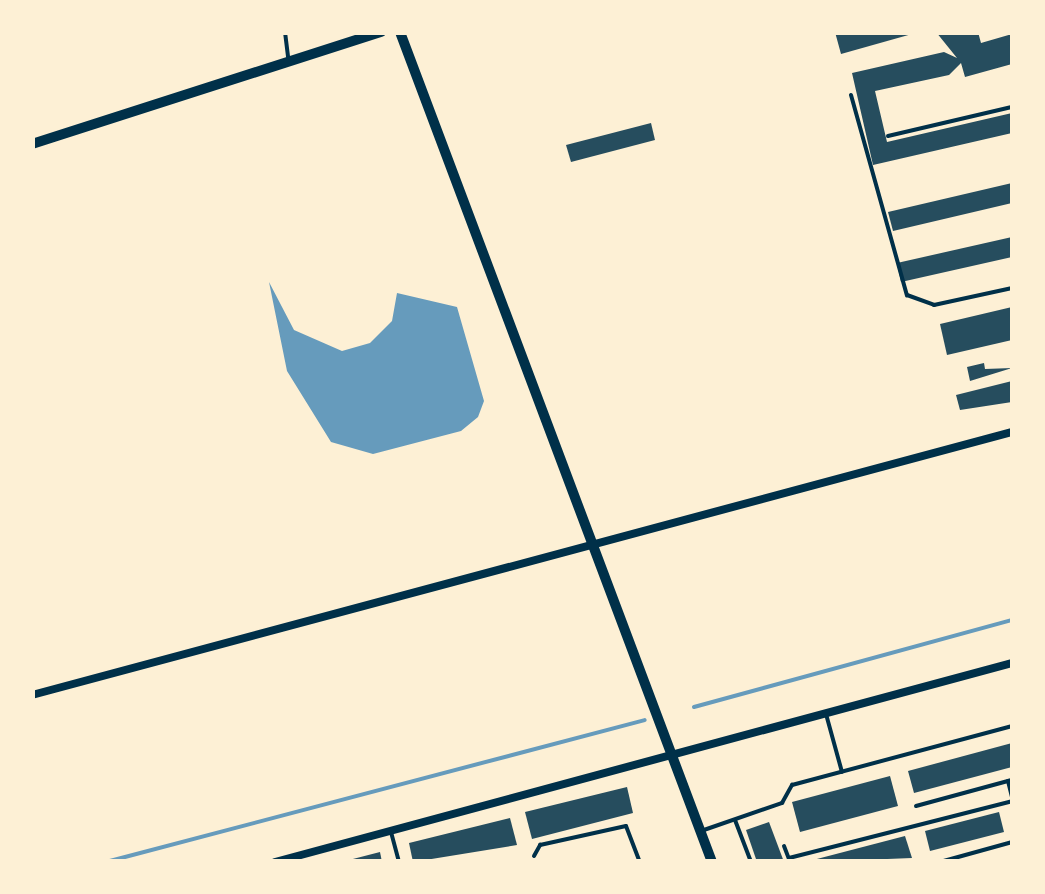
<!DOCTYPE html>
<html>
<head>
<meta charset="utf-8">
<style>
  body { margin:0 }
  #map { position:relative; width:1045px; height:894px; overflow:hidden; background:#fdf0d5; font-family:Arial,sans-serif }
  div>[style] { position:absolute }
  .water>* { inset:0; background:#669bbc }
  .stream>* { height:4px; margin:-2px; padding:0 2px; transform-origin:2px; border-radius:2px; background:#669bbc }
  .building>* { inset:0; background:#264d5e }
  .service>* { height:4px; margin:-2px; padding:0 2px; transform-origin:2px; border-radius:2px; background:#003049 }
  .minor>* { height:8px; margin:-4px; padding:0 4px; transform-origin:4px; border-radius:4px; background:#003049 }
  .tertiary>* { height:10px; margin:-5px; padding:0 5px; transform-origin:5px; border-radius:5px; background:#003049 }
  span { translate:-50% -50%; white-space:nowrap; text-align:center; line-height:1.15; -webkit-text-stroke:8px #fdf0d5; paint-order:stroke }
  .frame { position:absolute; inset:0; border:35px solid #fdf0d5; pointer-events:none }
</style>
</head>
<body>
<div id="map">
  <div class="water">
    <div style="clip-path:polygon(269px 282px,294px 330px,342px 351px,370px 343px,392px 321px,397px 293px,457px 307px,484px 401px,478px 417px,461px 431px,373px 454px,331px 442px,287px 371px)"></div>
  </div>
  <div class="stream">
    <div style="left:694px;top:707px;width:330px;rotate:-15.3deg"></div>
    <div style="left:106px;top:862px;width:557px;rotate:-14.76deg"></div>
  </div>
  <div class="building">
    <div style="clip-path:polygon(835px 32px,912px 32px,912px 34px,841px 54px)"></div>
    <div style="clip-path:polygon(936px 32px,978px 32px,981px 43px,1012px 34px,1012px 64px,965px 77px,961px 63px,949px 75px,875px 91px,887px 142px,1012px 113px,1012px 133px,873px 165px,852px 73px,944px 52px,957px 58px)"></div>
    <div style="clip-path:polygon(651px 123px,655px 140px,571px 162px,566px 145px)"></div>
    <div style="clip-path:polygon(1012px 183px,1012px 203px,893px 231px,888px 212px)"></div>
    <div style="clip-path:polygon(1012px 237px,1012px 257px,901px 282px,897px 263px)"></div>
    <div style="clip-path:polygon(1012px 307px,1012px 340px,947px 355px,940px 324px)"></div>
    <div style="clip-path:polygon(984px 363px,985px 369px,1012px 368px,970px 381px,967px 367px)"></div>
    <div style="clip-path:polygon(1012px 381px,1012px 402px,960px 410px,956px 395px)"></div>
    <div style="clip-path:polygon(1012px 743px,1012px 767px,914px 793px,908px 771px)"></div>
    <div style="clip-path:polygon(890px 776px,898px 806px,800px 832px,792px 802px)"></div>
    <div style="clip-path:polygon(627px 787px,633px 813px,532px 839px,525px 812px)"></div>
    <div style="clip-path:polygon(999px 812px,1004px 832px,930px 851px,925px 831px)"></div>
    <div style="clip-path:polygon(510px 818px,517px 845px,413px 862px,409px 843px)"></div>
    <div style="clip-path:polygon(769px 822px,784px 862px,757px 862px,746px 830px)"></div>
    <div style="clip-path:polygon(905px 836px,912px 858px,813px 862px,813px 860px)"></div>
    <div style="clip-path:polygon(380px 852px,382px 862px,349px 862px,349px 860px)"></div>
  </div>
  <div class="service">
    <div style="left:285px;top:32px;width:25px;rotate:83deg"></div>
    <div style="left:851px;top:95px;width:208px;rotate:74.4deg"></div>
    <div style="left:907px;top:295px;width:29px;rotate:20deg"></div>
    <div style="left:934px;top:305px;width:80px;rotate:-12.3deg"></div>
    <div style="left:888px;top:136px;width:127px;rotate:-13.2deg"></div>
    <div style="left:826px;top:714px;width:60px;rotate:74.6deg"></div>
    <div style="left:1008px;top:781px;width:16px;rotate:76deg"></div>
    <div style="left:916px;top:806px;width:99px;rotate:-15.2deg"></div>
    <div style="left:735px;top:820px;width:45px;rotate:69.1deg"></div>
    <div style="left:701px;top:831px;width:86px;rotate:-19.1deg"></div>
    <div style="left:782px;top:803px;width:21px;rotate:-61deg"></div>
    <div style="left:792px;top:785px;width:228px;rotate:-15deg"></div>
    <div style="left:391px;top:832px;width:31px;rotate:75deg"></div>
    <div style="left:784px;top:846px;width:17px;rotate:69deg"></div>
    <div style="left:534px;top:856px;width:13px;rotate:-61deg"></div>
    <div style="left:540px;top:845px;width:88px;rotate:-12.5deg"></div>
    <div style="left:626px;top:826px;width:39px;rotate:69deg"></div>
    <div style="left:789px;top:858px;width:230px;rotate:-14.3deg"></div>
    <div style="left:515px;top:862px;width:20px"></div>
    <div style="left:940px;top:862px;width:75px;rotate:-15.5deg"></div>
  </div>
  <div class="minor">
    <div style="left:32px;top:695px;width:1015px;rotate:-15.02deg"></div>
    <div style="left:275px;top:862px;width:763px;rotate:-15.11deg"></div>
  </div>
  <div class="tertiary">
    <div style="left:400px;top:32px;width:887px;rotate:69.4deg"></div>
    <div style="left:32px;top:144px;width:367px;rotate:-17.8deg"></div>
  </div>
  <div class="frame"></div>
</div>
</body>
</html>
